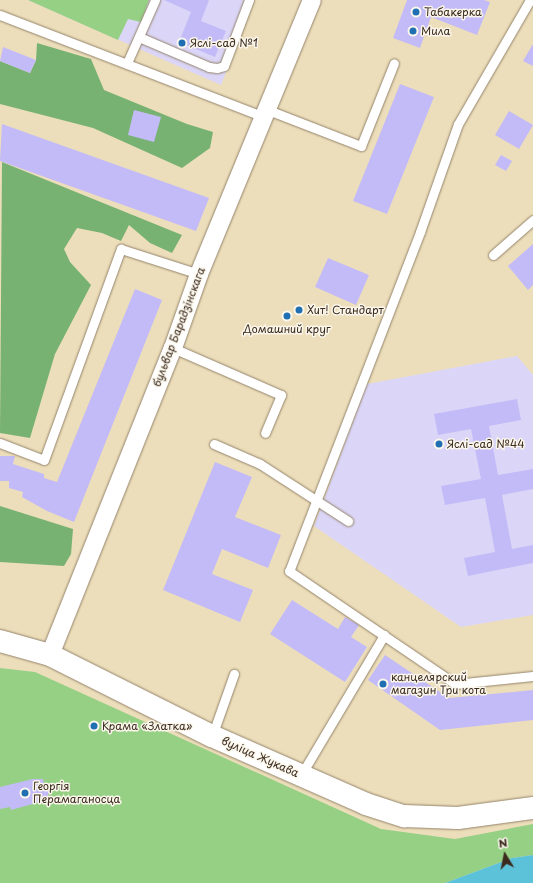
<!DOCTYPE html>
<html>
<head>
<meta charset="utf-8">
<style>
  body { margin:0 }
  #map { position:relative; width:533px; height:883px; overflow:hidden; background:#eddebb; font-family:"Playpen Sans",sans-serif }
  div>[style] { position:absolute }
  .built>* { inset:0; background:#dbd6f7 }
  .green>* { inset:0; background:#95d084 }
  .forest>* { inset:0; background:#78b272 }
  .water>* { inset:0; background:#5cc2d9 }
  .building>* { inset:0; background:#c3bbf7 }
  .roads { filter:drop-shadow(0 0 1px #94846c) drop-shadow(0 0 1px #94846c) }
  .lane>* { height:9px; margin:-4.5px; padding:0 4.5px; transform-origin:4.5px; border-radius:4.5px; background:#fff }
  .street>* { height:18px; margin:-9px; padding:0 9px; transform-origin:9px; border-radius:9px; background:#fff }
  .secondary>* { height:22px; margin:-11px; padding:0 11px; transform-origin:11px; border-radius:11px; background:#fff }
  .dots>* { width:11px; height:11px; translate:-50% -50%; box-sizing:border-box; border:2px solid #fbf7ec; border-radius:50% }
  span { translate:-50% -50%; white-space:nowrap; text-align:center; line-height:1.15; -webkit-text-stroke:3px #fbf7ec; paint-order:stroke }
  .poi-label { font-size:11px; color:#3b2a1e }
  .left { translate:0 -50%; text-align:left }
  .street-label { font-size:11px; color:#3b2a1e }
  .north { position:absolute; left:485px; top:835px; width:40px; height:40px; -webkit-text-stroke:3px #fbf7ec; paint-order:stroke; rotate:350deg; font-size:11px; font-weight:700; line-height:16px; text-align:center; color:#3b2a1e }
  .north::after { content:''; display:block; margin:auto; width:14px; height:18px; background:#3b2a1e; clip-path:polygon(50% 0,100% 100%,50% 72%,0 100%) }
</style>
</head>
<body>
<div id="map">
  <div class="built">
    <div style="clip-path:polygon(28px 0,254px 0,221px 85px)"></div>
    <div style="clip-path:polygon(517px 356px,533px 375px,533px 615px,461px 627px,314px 526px,367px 384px)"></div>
  </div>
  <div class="green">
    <div style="clip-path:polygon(28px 0,149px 0,141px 22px,128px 19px,118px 40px)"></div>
    <div style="clip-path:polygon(0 668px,35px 672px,381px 829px,455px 839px,533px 824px,533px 855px,512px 858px,445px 883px,0 883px)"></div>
  </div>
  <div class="forest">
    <div style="clip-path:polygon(37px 43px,91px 59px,104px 90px,187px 124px,213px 132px,210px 148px,182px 168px,93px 128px,0 104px,0 61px,30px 73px,36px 60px)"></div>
    <div style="clip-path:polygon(2px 162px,182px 235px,172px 253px,150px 243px,129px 225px,121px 241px,102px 233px,77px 228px,64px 249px,70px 262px,91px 285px,55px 354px,30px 438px,0 433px)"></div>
    <div style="clip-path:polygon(0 506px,73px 529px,71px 554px,64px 566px,0 562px)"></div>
  </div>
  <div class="water">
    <div style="clip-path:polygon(533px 855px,533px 883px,445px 883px,512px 858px)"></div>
  </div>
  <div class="building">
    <div style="clip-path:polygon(164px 0,209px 0,201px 21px,226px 31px,215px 57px,179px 42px,191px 12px)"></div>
    <div style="clip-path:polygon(407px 0,484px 0,490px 2px,477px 35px,431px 17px,420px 48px,393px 38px)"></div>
    <div style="clip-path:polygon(533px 44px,533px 66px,523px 61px)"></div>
    <div style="clip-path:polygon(3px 47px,36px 60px,30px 73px,0 61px)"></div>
    <div style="clip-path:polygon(400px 84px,434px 97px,387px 214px,353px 201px)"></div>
    <div style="clip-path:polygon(134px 110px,161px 117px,154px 142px,128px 135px)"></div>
    <div style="clip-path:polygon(509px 111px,533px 125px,519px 149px,495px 135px)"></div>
    <div style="clip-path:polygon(2px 124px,209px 198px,196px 231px,0 161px)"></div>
    <div style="clip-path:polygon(501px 155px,512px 161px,506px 171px,495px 165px)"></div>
    <div style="clip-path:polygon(533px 244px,533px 285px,528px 290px,508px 266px)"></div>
    <div style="clip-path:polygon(328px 258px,369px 275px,356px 305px,315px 287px)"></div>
    <div style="clip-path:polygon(135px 289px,162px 300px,74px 522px,47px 511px,22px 497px,23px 492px,9px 488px,9px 481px,0 481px,0 456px,15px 456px,13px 464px,44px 474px,44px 478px,57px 482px)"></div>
    <div style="clip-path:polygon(517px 399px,521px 420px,489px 426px,498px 475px,533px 469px,533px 489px,502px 495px,512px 549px,533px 545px,533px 563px,468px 576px,464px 558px,495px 552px,485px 498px,445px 505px,441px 486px,481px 479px,471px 429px,438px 435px,434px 414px)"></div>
    <div style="clip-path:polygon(215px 462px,252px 477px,235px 517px,281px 535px,268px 568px,222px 549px,212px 574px,253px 590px,240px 622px,163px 590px)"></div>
    <div style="clip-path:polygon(292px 600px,338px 629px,345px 617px,359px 625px,351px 637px,367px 647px,345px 682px,270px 634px)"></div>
    <div style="clip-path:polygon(385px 655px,449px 698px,533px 690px,533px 720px,440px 730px,368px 680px)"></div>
    <div style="clip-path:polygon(33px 779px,43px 779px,44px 784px,50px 786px,47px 800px,11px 810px,10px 807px,0 809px,0 787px)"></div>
  </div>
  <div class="roads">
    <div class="lane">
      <div style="left:530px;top:0;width:143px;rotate:120.1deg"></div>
      <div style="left:458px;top:124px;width:114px;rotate:109.4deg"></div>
      <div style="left:420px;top:232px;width:363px;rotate:111.1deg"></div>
      <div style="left:289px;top:571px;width:201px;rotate:34.2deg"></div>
      <div style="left:455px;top:684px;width:78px;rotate:-5.9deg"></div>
      <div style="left:0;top:15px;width:284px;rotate:21.1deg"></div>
      <div style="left:139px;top:37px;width:76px;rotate:23.2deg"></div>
      <div style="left:209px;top:67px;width:8px;rotate:7deg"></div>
      <div style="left:217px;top:68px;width:7px;rotate:-16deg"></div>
      <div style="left:224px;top:66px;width:71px;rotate:-69.3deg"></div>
      <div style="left:127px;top:63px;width:69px;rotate:-66deg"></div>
      <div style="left:268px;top:110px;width:100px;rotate:21.2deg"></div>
      <div style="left:361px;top:146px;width:89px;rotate:-68.3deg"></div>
      <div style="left:493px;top:255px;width:53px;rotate:-41.2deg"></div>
      <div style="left:173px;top:348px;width:118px;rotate:23.5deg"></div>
      <div style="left:281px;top:395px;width:41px;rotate:112.8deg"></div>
      <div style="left:0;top:443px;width:47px;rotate:21.1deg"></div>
      <div style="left:44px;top:460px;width:225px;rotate:-70deg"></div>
      <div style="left:121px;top:249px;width:82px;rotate:17.8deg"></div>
      <div style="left:214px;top:444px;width:50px;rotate:23.5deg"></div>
      <div style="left:260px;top:464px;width:105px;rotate:32.9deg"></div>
      <div style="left:212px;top:736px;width:66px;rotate:-70.5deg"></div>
      <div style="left:301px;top:775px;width:163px;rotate:-59.3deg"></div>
    </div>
    <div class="street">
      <div style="left:50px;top:655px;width:331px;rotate:-68.2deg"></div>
      <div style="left:173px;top:348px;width:78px;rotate:-70.6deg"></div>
      <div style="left:199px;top:274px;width:296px;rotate:-67.6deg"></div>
    </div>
    <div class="secondary">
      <div style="left:0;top:641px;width:52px;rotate:15.6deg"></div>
      <div style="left:50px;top:655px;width:181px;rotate:26.6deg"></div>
      <div style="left:212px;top:736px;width:168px;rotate:23.8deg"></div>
      <div style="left:366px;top:804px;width:40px;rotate:18deg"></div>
      <div style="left:404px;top:816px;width:54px;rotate:2.1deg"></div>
      <div style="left:458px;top:818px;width:76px;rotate:-7.6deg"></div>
    </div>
  </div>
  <div class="dots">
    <div style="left:416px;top:12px;background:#1f6fb2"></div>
    <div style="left:413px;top:31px;background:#1f6fb2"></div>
    <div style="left:182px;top:43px;background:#1f6fb2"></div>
    <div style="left:299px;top:310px;background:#1f6fb2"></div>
    <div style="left:287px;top:316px;background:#1f6fb2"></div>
    <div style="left:439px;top:444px;background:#1f6fb2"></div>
    <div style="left:383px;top:684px;background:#1f6fb2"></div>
    <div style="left:94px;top:726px;background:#1f6fb2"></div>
    <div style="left:25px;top:793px;background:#1f6fb2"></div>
  </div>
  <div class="poi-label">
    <span class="left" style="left:424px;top:12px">Табакерка</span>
    <span class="left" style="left:421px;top:31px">Мила</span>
    <span class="left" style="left:190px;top:43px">Яслі-сад №1</span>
    <span class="left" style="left:307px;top:310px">Хит! Стандарт</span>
    <span style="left:287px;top:329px">Домашний круг</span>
    <span class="left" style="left:447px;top:444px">Яслі-сад №44</span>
    <span class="left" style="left:391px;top:684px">канцелярский<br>магазин Три кота</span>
    <span class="left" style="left:102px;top:726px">Крама «Златка»</span>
    <span class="left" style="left:33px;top:793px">Георгія<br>Перамаганосца</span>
  </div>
  <div class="street-label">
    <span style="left:179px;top:327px;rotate:-69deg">бульвар Барадзінскага</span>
    <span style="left:260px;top:757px;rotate:24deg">вуліца Жукава</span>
  </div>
  <div class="north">N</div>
</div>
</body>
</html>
